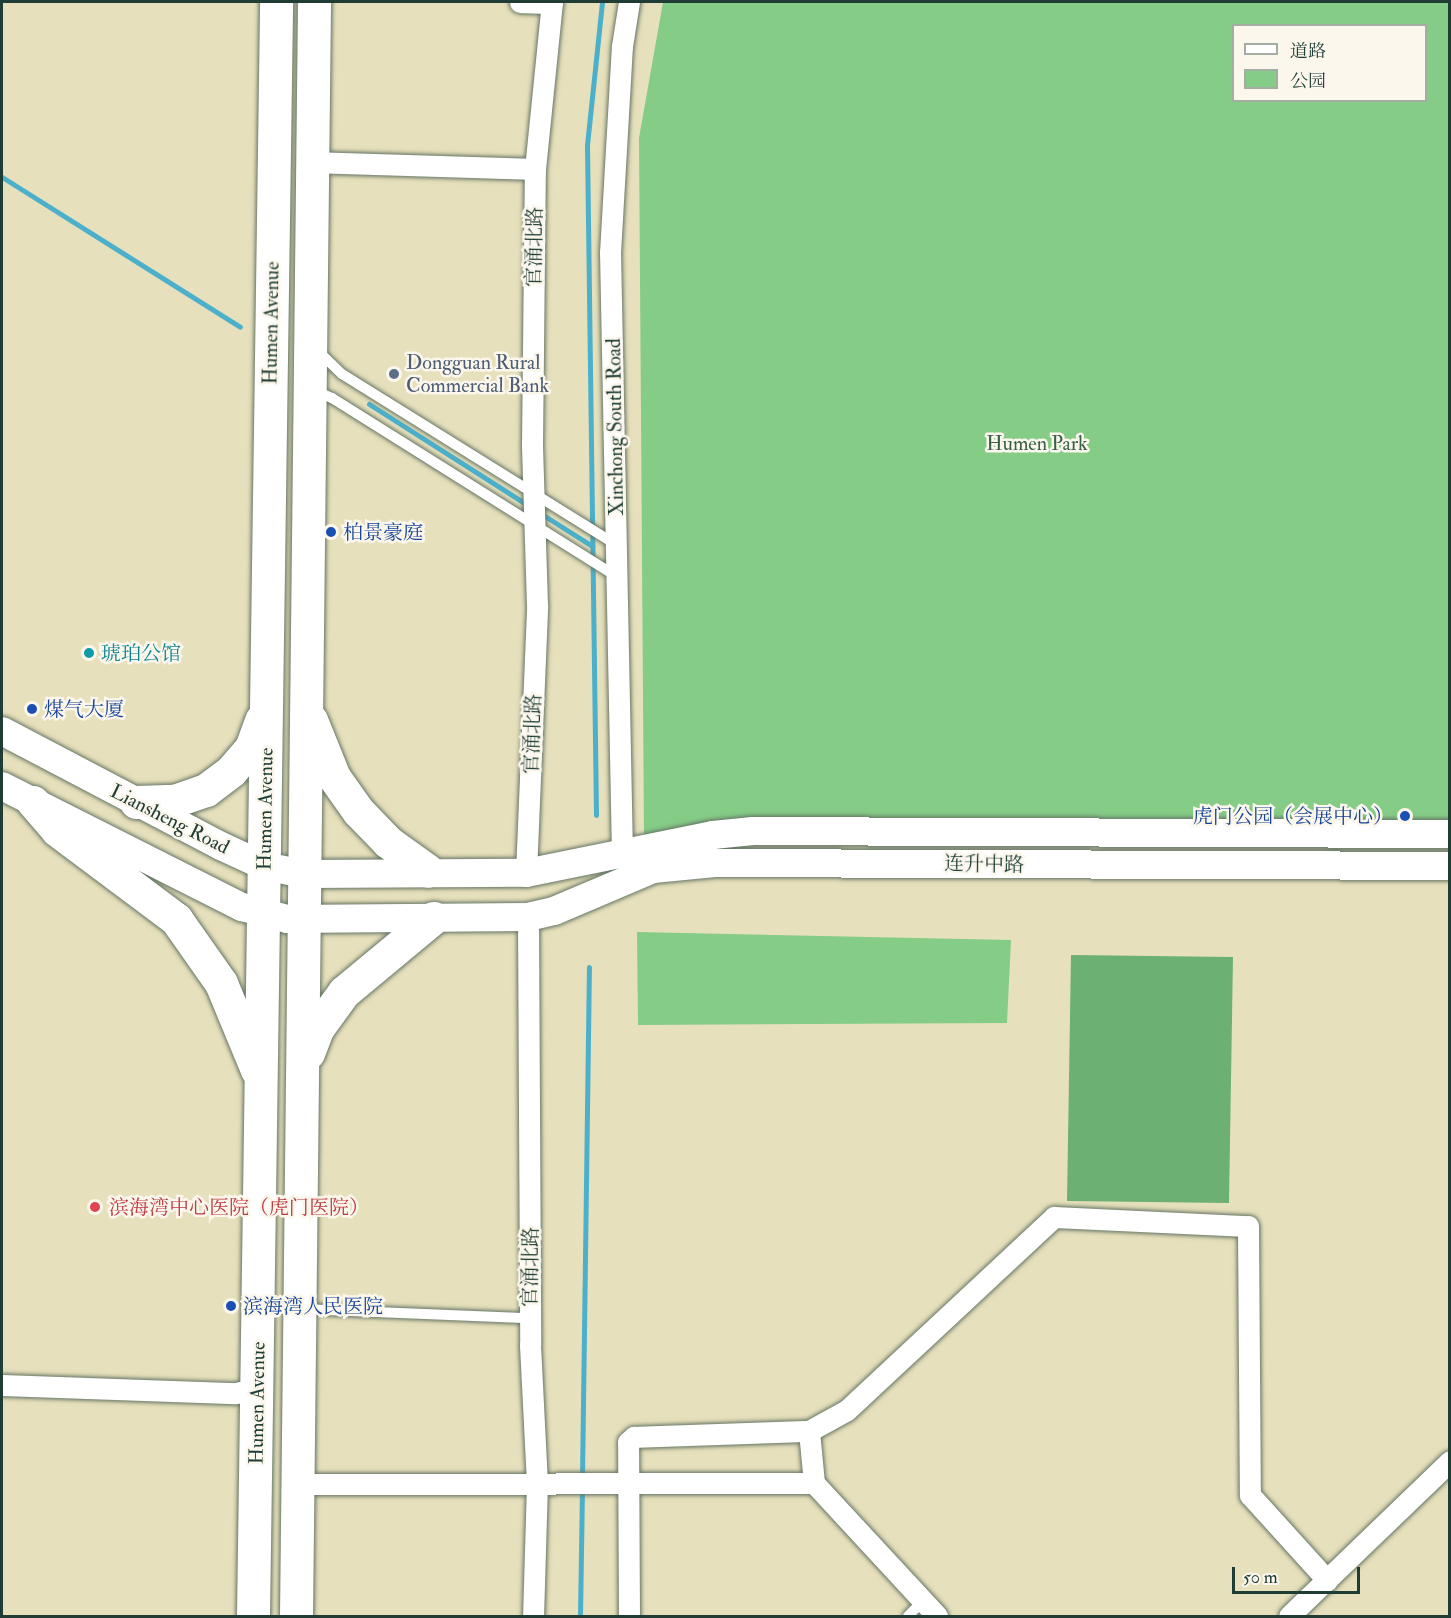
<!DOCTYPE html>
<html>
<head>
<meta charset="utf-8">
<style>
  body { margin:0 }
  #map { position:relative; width:1451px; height:1618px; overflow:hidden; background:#e7e0bc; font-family:"IM FELL Double Pica","Noto Serif SC",serif }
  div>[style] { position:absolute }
  .green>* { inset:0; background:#85cc87 }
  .forest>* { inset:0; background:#6cb074 }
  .stream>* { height:5px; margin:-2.5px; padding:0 2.5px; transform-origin:2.5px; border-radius:2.5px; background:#4cb0cb }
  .roads { filter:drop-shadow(0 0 2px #657664) drop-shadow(0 0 2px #657664) }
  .lane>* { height:10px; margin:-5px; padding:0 5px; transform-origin:5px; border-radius:5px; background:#fff }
  .street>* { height:21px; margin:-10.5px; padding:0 10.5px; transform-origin:10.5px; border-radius:10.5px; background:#fff }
  .secondary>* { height:28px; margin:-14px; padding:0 14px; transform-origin:14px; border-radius:14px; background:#fff }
  .primary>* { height:33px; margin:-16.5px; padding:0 16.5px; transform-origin:16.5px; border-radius:16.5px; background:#fff }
  .dots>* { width:16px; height:16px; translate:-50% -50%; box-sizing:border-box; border:3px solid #fbf7ec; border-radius:50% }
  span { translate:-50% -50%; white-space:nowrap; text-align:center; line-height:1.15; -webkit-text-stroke:5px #fbf7ec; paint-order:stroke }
  .street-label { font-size:20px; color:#1f3d34 }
  .service-label { font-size:20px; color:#4e5e75 }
  .left { translate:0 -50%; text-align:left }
  .park-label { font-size:20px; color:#386149 }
  .transit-label { font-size:20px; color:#164399 }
  .right { translate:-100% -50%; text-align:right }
  .culture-label { font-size:20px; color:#0d838f }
  .health-label { font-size:20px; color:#be3a42 }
  .frame { position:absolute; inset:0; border:3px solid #1f3d34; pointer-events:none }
  .legend { position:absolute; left:1232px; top:24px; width:195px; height:78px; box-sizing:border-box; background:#fbf7ec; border:2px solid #a3ada2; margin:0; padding:8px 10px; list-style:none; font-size:18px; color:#1f3d34 }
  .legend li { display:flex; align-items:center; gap:12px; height:30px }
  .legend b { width:30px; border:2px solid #a3ada2 }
  .scale { position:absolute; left:1232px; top:1567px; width:128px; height:27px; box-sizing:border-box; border:3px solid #1f3d34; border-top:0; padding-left:8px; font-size:18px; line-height:21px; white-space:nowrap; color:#1f3d34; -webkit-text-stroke:4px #fbf7ec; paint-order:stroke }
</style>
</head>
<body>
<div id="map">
  <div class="green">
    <div style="clip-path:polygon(evenodd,663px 2px,1449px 2px,1449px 841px,644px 839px,639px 138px,663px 2px,1234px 26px,1426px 26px,1426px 100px,1234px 100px,1234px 26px)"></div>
    <div style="clip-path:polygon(637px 932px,1011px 940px,1007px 1023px,638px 1025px)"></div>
  </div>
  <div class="forest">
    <div style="clip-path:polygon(1071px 955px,1233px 957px,1229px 1203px,1067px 1201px)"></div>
  </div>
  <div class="stream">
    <div style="left:2px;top:177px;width:281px;rotate:32.2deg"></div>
    <div style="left:369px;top:404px;width:190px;rotate:32.5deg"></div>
    <div style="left:540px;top:513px;width:62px;rotate:32.4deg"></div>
    <div style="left:596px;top:815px;width:670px;rotate:-90.77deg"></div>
    <div style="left:587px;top:145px;width:144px;rotate:-84deg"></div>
    <div style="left:582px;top:1478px;width:511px;rotate:-89.22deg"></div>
    <div style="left:580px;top:1616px;width:128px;rotate:-89.1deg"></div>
  </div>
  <div class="roads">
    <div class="lane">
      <div style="left:318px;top:351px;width:33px;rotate:44deg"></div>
      <div style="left:342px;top:374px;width:324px;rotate:31.9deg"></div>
      <div style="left:315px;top:398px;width:9px;rotate:-27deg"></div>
      <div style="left:323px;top:394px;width:10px;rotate:24deg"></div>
      <div style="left:332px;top:398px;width:337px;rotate:32.1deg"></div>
      <div style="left:301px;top:1309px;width:229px;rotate:2.3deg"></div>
      <div style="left:908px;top:1616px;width:21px;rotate:-45deg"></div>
    </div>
    <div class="street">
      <div style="left:520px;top:2px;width:32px;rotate:2deg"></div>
      <div style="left:312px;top:162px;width:223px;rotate:1.8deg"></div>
      <div style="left:622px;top:854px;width:601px;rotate:-91.14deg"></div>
      <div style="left:610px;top:253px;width:207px;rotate:-86.7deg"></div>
      <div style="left:622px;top:46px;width:45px;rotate:-81deg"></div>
      <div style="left:526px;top:873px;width:268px;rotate:-87.6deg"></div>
      <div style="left:537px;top:605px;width:160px;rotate:-91.8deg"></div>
      <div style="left:532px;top:445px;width:276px;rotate:-89.4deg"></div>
      <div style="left:535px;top:169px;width:168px;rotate:-84.2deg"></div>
      <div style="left:528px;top:917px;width:428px;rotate:89.7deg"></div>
      <div style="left:530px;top:1345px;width:138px;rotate:87.1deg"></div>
      <div style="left:537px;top:1483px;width:133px;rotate:91.7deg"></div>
      <div style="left:2px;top:1385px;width:234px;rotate:2deg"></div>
      <div style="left:236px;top:1393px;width:23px;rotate:-13deg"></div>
      <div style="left:298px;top:1484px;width:516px;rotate:-0.11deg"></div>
      <div style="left:629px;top:1616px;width:174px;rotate:-90.3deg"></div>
      <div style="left:628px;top:1442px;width:8px;rotate:-40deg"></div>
      <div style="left:634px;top:1437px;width:175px;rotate:-2deg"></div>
      <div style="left:937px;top:1616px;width:181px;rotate:-132.8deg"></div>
      <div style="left:814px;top:1483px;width:52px;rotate:-95.5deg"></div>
      <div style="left:809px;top:1431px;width:43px;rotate:-28.9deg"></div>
      <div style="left:847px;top:1410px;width:283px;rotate:-43deg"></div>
      <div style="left:1054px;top:1217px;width:194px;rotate:2.7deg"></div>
      <div style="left:1248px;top:1226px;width:269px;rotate:89.6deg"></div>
      <div style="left:1250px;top:1495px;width:115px;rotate:47.8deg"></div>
      <div style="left:1289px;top:1616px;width:223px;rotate:-43.9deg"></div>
    </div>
    <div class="secondary">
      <div style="left:2px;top:731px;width:247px;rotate:27.7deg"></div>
      <div style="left:221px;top:846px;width:47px;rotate:24.9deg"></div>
      <div style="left:264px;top:866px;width:41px;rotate:11.3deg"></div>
      <div style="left:304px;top:874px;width:222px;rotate:-0.3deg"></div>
      <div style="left:526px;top:873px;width:191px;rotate:-11.5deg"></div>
      <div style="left:713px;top:835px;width:40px;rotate:-5.7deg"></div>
      <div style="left:753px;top:831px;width:697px;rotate:0.25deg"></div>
      <div style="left:2px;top:786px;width:269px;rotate:26.8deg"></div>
      <div style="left:242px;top:907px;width:47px;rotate:14.9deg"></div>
      <div style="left:287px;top:919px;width:241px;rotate:-0.5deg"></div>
      <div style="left:528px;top:917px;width:27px;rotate:-13deg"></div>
      <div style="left:554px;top:911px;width:108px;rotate:-23deg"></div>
      <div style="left:653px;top:869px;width:62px;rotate:-5.5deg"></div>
      <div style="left:715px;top:863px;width:735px;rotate:0.23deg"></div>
    </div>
    <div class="primary">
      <div style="left:311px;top:720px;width:61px;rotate:68deg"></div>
      <div style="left:334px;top:777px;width:42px;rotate:54.8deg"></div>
      <div style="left:358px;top:811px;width:43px;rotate:45.9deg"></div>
      <div style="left:388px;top:842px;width:49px;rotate:35.9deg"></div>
      <div style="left:33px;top:802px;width:37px;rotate:49deg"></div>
      <div style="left:57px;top:830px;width:149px;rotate:36.8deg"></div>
      <div style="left:176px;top:919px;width:78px;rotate:54.9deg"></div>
      <div style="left:221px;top:983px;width:94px;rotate:67.5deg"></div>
      <div style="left:136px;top:802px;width:38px;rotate:-2deg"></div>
      <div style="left:174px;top:801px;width:34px;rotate:-19deg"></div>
      <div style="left:206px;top:790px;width:31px;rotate:-37deg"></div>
      <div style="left:231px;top:771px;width:30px;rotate:-49deg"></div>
      <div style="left:251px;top:748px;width:30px;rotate:-70deg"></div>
      <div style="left:308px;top:1053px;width:26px;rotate:-69deg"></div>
      <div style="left:317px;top:1029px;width:46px;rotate:-53.9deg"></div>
      <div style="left:344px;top:992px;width:116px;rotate:-39.7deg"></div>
      <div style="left:253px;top:1616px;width:1614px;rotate:-89.18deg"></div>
      <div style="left:296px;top:1616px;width:1614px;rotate:-89.36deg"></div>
    </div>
  </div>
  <div class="dots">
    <div style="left:394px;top:374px;background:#5c6f8a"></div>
    <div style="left:331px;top:532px;background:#1a4fb4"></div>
    <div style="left:89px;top:653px;background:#0f9aa8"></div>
    <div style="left:32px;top:709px;background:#1a4fb4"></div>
    <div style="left:1405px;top:816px;background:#1a4fb4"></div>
    <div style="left:95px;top:1207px;background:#e0444e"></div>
    <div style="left:231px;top:1306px;background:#1a4fb4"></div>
  </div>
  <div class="street-label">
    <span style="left:534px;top:247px;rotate:-89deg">官涌北路</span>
    <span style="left:271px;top:323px;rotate:-89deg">Humen Avenue</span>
    <span style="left:615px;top:427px;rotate:-91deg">Xinchong South Road</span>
    <span style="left:532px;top:734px;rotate:-88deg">官涌北路</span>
    <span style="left:265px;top:809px;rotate:-89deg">Humen Avenue</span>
    <span style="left:170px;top:819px;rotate:27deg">Liansheng Road</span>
    <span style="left:984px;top:864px;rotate:1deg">连升中路</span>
    <span style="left:530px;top:1267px;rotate:-89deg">官涌北路</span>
    <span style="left:257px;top:1403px;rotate:-89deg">Humen Avenue</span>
  </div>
  <div class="service-label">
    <span class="left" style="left:406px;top:374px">Dongguan Rural<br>Commercial Bank</span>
  </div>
  <div class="park-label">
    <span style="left:1037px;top:443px">Humen Park</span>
  </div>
  <div class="transit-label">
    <span class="left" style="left:343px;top:532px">柏景豪庭</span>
    <span class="left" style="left:44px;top:709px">煤气大厦</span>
    <span class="right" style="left:1393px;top:816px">虎门公园（会展中心）</span>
    <span class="left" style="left:243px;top:1306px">滨海湾人民医院</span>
  </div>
  <div class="culture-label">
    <span class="left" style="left:101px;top:653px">琥珀公馆</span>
  </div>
  <div class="health-label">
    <span class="left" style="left:109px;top:1207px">滨海湾中心医院（虎门医院）</span>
  </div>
  <div class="frame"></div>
  <ul class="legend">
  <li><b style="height:8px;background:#fff"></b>道路</li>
  <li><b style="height:16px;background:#85cc87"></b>公园</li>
  </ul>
  <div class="scale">50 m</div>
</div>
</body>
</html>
